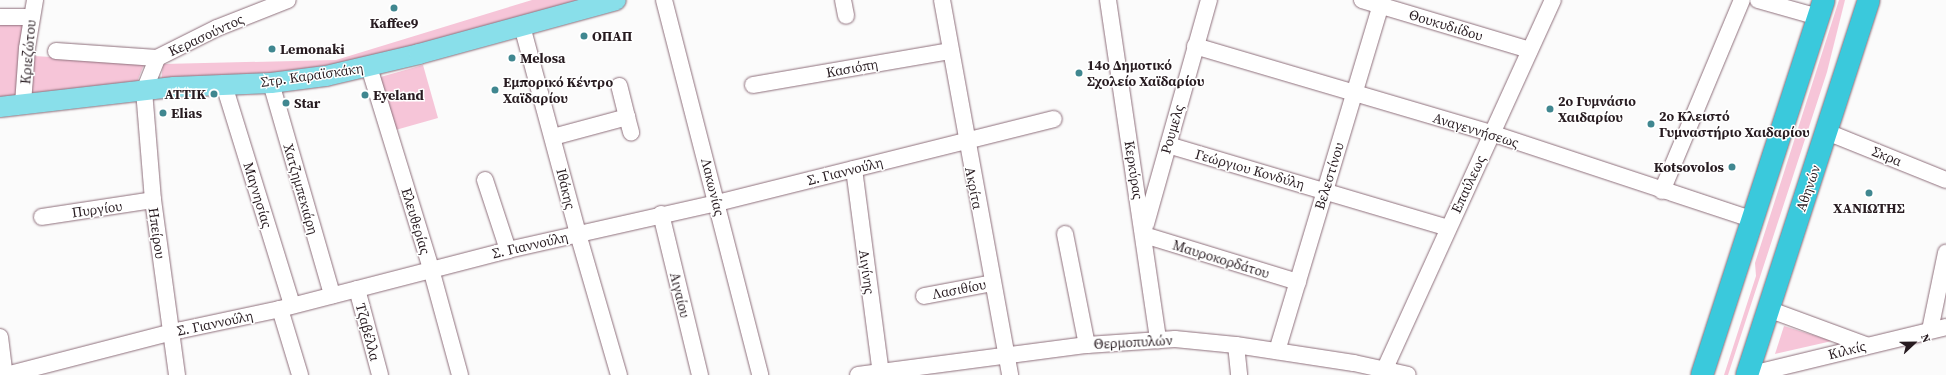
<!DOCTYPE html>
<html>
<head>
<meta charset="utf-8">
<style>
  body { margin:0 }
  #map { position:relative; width:1946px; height:375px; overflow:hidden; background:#fbfbfb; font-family:"Source Serif 4",serif }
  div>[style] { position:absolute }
  .green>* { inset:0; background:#f6c5d8 }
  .roads { filter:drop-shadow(0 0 1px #8e6f7b) drop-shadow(0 0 1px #8e6f7b) }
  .minor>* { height:16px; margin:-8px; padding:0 8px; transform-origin:8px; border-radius:8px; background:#fff }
  .major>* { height:20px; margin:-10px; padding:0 10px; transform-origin:10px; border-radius:10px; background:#89dfea }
  .highway>* { height:22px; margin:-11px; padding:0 11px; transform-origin:11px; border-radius:11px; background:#3ac9dc }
  .dots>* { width:11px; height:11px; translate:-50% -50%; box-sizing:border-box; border:2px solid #fff; border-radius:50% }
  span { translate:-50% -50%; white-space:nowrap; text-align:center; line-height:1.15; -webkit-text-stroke:3px #fff; paint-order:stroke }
  .poi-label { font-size:14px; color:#271b20; font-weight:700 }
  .left { translate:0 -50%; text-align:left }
  .right { translate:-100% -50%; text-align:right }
  .street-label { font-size:14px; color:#271b20 }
  .north { position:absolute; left:1894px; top:323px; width:40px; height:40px; -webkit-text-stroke:3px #fff; paint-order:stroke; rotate:68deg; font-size:11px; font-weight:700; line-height:16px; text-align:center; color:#271b20 }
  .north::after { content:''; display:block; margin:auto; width:14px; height:18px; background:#271b20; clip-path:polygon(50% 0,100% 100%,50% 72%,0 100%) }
</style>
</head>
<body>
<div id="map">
  <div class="green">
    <div style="clip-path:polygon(532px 0,591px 0,339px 68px,161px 82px,163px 64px,336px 60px)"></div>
    <div style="clip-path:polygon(1839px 0,1845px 0,1827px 72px,1728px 375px,1724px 375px,1756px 276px,1755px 263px)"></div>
    <div style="clip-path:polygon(25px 21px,19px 101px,0 103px,0 22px)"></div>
    <div style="clip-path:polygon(33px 56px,145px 62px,137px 82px,32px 96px)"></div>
    <div style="clip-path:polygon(423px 65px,438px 118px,392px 131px,377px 78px)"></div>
    <div style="clip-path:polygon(1784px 326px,1832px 341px,1775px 354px)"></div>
  </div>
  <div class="roads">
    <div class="minor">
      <div style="left:664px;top:0;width:387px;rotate:75.6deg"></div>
      <div style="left:843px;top:0;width:16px;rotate:79deg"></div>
      <div style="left:942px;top:0;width:381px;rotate:79.7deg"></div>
      <div style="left:1108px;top:0;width:344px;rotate:81.6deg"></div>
      <div style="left:1362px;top:0;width:175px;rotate:16.6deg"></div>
      <div style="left:1758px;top:0;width:62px;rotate:15.8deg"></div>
      <div style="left:0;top:17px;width:31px"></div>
      <div style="left:522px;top:26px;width:215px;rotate:74.9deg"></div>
      <div style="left:578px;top:234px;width:147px;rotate:73.8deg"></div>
      <div style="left:1195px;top:46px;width:309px;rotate:16.4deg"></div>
      <div style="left:1491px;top:133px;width:277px;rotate:18.3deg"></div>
      <div style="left:56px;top:51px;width:101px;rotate:4deg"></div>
      <div style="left:369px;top:67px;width:211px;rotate:72.9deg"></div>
      <div style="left:431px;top:269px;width:110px;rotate:74.7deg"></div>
      <div style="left:271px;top:83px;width:221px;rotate:73.9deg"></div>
      <div style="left:224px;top:85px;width:230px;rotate:72.8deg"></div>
      <div style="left:753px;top:85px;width:200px;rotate:-9.8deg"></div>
      <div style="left:23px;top:104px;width:56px;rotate:-85.9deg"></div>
      <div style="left:27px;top:48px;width:49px;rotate:-80.5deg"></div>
      <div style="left:627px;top:117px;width:16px;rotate:75deg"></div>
      <div style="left:1827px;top:132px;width:128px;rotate:22deg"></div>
      <div style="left:553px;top:137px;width:77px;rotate:-15.1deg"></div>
      <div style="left:627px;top:117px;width:32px;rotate:-104deg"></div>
      <div style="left:1168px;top:145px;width:292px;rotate:16.5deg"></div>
      <div style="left:854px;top:169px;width:208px;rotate:82.5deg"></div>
      <div style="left:485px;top:180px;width:74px;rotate:71.8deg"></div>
      <div style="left:1662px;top:191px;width:207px;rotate:-67.3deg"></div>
      <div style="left:661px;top:214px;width:166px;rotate:76.4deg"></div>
      <div style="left:42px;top:217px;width:112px;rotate:-8.7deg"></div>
      <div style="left:1146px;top:224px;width:233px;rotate:-74.3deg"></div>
      <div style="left:1065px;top:234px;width:113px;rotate:78.8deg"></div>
      <div style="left:1144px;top:235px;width:161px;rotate:17deg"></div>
      <div style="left:357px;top:289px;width:89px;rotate:75deg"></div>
      <div style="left:924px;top:296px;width:70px;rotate:-10.7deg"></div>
      <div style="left:280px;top:309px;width:69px;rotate:73.1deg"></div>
      <div style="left:1768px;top:309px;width:104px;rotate:20.2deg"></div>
      <div style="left:1930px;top:330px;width:79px;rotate:-78.3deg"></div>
      <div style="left:0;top:337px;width:38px;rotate:83deg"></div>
      <div style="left:1236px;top:345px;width:30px;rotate:84deg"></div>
      <div style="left:1277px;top:351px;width:366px;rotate:-73.3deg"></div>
      <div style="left:6px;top:375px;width:171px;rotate:-14.5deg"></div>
      <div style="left:172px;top:332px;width:110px;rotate:-12deg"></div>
      <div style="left:280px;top:309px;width:236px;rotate:-14.5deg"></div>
      <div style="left:508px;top:250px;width:214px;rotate:-12.7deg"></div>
      <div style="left:717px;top:203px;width:347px;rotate:-14deg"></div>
      <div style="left:177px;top:375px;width:177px;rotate:-97.8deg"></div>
      <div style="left:153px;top:200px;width:109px;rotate:-94.7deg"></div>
      <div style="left:144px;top:91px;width:35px;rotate:-68deg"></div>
      <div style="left:157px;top:58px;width:67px;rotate:-26.6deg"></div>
      <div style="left:217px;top:28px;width:76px;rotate:-21.5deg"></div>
      <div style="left:858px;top:375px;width:231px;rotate:-7.5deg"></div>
      <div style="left:1087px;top:345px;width:88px;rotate:-3.9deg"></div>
      <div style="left:1175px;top:339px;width:61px;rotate:5.6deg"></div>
      <div style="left:1236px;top:345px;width:119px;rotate:8.7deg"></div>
      <div style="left:1354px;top:363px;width:55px;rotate:12.5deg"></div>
      <div style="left:1382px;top:375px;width:412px;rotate:-65.5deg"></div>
      <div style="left:1748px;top:375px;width:204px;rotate:-13.6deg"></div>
    </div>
    <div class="major">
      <div style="left:0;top:107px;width:175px;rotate:-6.6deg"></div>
      <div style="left:174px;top:87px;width:97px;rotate:-2.4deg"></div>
      <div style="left:271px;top:83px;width:55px;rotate:-7.3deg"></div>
      <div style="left:326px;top:76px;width:96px;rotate:-13.3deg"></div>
      <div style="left:419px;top:54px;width:204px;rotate:-15.3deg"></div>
    </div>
    <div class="highway">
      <div style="left:1702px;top:375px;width:394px;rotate:-72deg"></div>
      <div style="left:1747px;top:375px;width:394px;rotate:-72deg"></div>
    </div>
  </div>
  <div class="dots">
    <div style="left:394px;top:8px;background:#408790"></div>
    <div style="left:584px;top:36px;background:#408790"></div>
    <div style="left:272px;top:49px;background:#408790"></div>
    <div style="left:512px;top:58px;background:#408790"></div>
    <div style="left:1079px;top:73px;background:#408790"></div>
    <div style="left:495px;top:90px;background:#408790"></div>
    <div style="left:214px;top:94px;background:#408790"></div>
    <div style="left:365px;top:95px;background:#408790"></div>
    <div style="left:286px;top:103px;background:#408790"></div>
    <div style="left:1550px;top:109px;background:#408790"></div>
    <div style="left:163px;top:113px;background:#408790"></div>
    <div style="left:1651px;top:124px;background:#408790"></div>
    <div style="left:1732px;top:167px;background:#408790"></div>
    <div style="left:1869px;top:193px;background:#408790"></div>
  </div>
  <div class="poi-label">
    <span style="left:394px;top:23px">Kaffee9</span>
    <span class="left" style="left:592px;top:36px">ΟΠΑΠ</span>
    <span class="left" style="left:280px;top:49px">Lemonaki</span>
    <span class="left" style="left:520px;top:58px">Melosa</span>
    <span class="left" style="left:1087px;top:73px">14ο Δημοτικό<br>Σχολείο Χαϊδαρίου</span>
    <span class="left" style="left:503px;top:90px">Εμπορικό Κέντρο<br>Χαϊδαρίου</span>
    <span class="right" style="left:206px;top:94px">ΑΤΤΙΚ</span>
    <span class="left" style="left:373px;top:95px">Eyeland</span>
    <span class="left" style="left:1558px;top:109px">2ο Γυμνάσιο<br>Χαιδαρίου</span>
    <span class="left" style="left:294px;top:103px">Star</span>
    <span class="left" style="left:171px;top:113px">Elias</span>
    <span class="left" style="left:1659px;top:124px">2ο Κλειστό<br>Γυμναστήριο Χαιδαρίου</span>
    <span class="right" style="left:1724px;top:167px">Kotsovolos</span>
    <span style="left:1869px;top:208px">ΧΑΝΙΩΤΗΣ</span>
  </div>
  <div class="street-label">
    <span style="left:1446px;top:25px;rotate:17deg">Θουκυδιίδου</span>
    <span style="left:206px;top:35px;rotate:-25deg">Κερασούντος</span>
    <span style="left:28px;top:52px;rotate:-85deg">Κριεζώτου</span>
    <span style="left:852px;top:68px;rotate:-10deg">Κασιόπη</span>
    <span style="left:312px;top:75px;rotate:-8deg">Στρ. Καραϊσκάκη</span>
    <span style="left:1172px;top:129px;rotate:-74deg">Ρουμελς</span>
    <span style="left:1476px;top:130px;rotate:17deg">Αναγεννήσεως</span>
    <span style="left:1887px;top:156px;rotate:22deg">Σκρα</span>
    <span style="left:1250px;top:169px;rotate:16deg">Γεώργιου Κονδύλη</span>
    <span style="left:1134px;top:170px;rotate:81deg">Κερκύρας</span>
    <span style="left:845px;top:171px;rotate:-14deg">Σ. Γιαννούλη</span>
    <span style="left:1329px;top:176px;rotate:-73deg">Βελεστίνου</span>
    <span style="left:1468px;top:184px;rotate:-65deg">Επαύλεως</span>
    <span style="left:713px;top:187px;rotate:76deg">Λακωνίας</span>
    <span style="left:974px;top:188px;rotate:79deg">Ακρίτα</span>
    <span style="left:1808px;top:188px;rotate:-71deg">Αθηνών</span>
    <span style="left:301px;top:189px;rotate:74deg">Χατζημπεκιάρη</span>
    <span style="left:566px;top:189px;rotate:76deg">Ιθάκης</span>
    <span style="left:258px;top:195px;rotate:73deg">Μαγνησίας</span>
    <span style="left:97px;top:209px;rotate:-8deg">Πυργίου</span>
    <span style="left:416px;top:221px;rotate:73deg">Ελευθερίας</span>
    <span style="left:157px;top:233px;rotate:82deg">Ηπείρου</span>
    <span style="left:530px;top:245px;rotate:-13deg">Σ. Γιαννούλη</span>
    <span style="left:1221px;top:259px;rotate:17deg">Μαυροκορδάτου</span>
    <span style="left:867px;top:272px;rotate:82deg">Αιγίνης</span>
    <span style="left:959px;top:289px;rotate:-11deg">Λασιθίου</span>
    <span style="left:680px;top:295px;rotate:76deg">Αιγαίου</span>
    <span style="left:215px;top:323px;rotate:-12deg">Σ. Γιαννούλη</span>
    <span style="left:368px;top:332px;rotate:75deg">Τζαβέλλα</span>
    <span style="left:1133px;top:342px;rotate:-3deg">Θερμοπυλών</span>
    <span style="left:1847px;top:350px;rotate:-14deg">Κιλκίς</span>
  </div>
  <div class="north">N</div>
</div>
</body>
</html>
